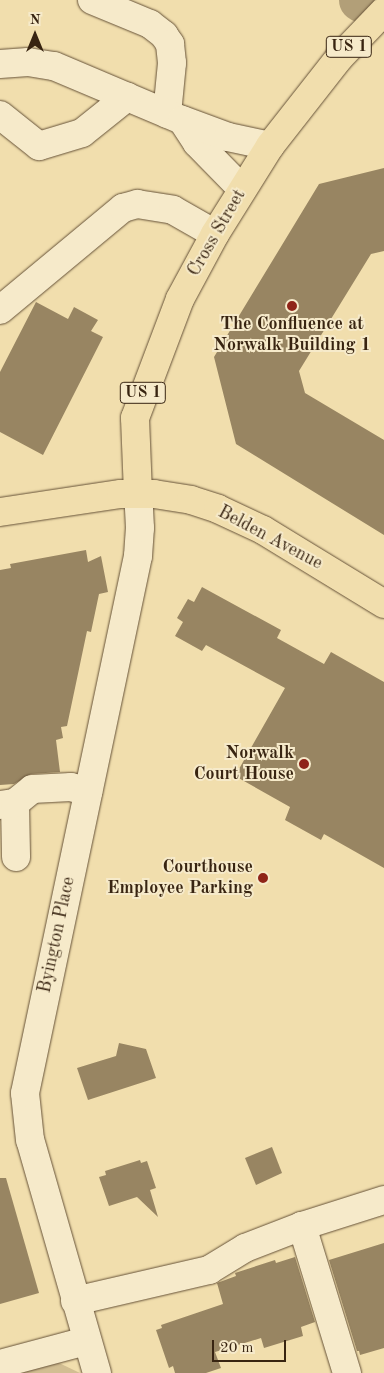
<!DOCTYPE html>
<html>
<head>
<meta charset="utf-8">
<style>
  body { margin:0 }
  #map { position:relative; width:384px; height:1373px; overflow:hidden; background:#f1dead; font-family:"Old Standard TT",serif }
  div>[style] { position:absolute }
  .green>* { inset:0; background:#d2be92 }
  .river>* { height:44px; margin:-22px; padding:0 22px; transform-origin:22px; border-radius:22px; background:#b29f78 }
  .building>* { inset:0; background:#988562 }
  .roads { filter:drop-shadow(0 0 1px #665238) drop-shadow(0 0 1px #665238) }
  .minor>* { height:28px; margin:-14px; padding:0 14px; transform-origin:14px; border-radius:14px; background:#f6eaca }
  .major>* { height:28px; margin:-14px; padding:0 14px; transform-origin:14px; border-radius:14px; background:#f1dead }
  .dots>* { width:14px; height:14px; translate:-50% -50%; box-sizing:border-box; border:2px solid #f6eaca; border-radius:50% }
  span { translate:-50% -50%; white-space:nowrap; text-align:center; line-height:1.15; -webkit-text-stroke:4px #f6eaca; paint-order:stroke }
  .shield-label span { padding:1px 4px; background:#f6eaca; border:1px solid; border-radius:4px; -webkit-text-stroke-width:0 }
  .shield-label { font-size:16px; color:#382411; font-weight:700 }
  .street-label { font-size:18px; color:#382411 }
  .poi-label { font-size:18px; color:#382411; font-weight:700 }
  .right { translate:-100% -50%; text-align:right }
  .north { position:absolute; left:10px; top:10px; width:50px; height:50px; -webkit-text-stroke:4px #f6eaca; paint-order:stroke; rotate:0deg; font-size:14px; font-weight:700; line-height:20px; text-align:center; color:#382411 }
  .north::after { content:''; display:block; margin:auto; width:18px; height:22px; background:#382411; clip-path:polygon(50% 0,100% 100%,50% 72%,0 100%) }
  .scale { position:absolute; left:212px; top:1340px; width:74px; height:22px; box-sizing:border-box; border:2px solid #382411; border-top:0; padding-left:6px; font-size:15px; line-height:18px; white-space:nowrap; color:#382411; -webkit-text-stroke:4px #f6eaca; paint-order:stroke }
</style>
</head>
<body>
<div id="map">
  <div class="green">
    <div style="clip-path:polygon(57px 1362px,80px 1373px,17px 1373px)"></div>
  </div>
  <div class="river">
    <div style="left:361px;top:0;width:25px;rotate:26deg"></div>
  </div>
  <div class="building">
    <div style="clip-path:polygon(384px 168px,384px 251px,371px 254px,299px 371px,305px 393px,384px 440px,384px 535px,236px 444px,214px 357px,319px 184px)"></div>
    <div style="clip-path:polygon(36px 302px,68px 319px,74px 307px,98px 320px,91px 331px,103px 337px,43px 455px,0 432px,0 372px)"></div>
    <div style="clip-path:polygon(86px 550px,88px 562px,101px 556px,108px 592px,99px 594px,91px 632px,87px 631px,67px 726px,61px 727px,63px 738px,56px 740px,60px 772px,31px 774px,14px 784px,0 785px,0 570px,11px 568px,10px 564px)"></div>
    <div style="clip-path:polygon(202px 587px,281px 630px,277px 638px,324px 664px,331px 652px,384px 682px,384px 868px,324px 834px,321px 840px,285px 820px,290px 807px,235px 776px,285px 688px,206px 645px,202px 651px,175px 636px,183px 622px,177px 618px,188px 599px,194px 602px)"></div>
    <div style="clip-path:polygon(119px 1043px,146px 1049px,156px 1078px,88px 1100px,77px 1068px,116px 1056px)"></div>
    <div style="clip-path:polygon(272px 1147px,282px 1173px,256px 1185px,245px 1158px)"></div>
    <div style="clip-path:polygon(140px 1160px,141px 1163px,147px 1161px,156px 1188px,150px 1190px,158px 1217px,137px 1197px,109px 1206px,99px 1177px,106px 1175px,105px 1171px)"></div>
    <div style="clip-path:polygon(0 1178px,6px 1178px,39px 1293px,0 1304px)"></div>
    <div style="clip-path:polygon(384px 1243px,384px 1348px,360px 1355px,359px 1351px,357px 1351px,329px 1260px)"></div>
    <div style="clip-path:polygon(295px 1257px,315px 1322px,301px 1327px,303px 1336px,264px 1348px,261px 1338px,215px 1352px,221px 1368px,206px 1373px,175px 1373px,173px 1366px,169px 1368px,156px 1330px,162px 1328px,161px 1325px,223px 1304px,217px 1283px,236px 1276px,235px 1273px,275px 1260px,276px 1263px)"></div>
  </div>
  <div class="roads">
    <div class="minor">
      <div style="left:92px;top:0;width:63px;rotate:22.5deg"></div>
      <div style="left:150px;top:24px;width:18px;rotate:38deg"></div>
      <div style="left:164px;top:35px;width:11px;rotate:56deg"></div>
      <div style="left:170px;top:44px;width:19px;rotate:84deg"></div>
      <div style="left:172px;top:63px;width:51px;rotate:95.6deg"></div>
      <div style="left:0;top:64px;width:28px;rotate:-4deg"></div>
      <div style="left:28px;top:62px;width:26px;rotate:9deg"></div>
      <div style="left:54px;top:66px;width:139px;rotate:22.9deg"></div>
      <div style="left:0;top:115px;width:50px;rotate:38.5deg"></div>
      <div style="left:39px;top:146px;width:45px;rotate:-16.8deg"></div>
      <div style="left:82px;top:133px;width:58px;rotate:-38.7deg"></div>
      <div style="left:242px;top:189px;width:64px;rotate:-134.4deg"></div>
      <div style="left:197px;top:143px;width:27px;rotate:-123deg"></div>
      <div style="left:182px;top:120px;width:49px;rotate:20.3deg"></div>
      <div style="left:228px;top:137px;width:43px;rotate:12.1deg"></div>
      <div style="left:0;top:310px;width:160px;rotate:-39.7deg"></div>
      <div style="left:123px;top:208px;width:15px;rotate:-16deg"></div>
      <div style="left:137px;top:204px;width:36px;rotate:9deg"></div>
      <div style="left:173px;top:210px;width:48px;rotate:29.7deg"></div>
      <div style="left:15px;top:803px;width:54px;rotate:88.9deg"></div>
      <div style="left:0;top:805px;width:15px;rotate:-8deg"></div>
      <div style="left:15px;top:803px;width:22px;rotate:-39deg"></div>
      <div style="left:32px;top:789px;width:39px;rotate:-3deg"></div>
      <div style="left:71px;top:787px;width:18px;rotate:16deg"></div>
      <div style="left:75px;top:1301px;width:138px;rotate:-13deg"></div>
      <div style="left:209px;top:1270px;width:42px;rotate:-31.4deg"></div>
      <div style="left:245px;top:1248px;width:61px;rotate:-21.1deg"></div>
      <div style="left:0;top:1364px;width:89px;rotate:-15deg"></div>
      <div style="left:97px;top:1373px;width:242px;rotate:-106deg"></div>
      <div style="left:30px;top:1140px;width:47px;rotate:-96.1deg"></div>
      <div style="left:25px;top:1093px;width:549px;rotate:-78.12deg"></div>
      <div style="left:138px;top:556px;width:28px;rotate:-86deg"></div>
      <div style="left:140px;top:528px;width:35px;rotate:-93deg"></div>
      <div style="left:347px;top:1373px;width:154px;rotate:-107deg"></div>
      <div style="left:302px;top:1226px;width:86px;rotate:-17.6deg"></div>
    </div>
    <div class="major">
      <div style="left:138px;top:493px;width:75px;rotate:-92.3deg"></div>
      <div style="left:135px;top:418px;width:127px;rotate:-69.3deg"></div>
      <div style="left:180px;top:299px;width:74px;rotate:-61.7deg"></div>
      <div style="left:215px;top:234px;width:104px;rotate:-58deg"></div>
      <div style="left:270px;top:146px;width:112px;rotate:-51.9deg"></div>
      <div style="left:339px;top:58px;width:65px;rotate:-46.2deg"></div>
      <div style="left:0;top:512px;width:122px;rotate:-8.5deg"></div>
      <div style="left:121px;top:494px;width:33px"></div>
      <div style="left:154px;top:494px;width:37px;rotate:9deg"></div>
      <div style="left:191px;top:500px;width:28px;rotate:18deg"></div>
      <div style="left:218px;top:509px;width:50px;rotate:25deg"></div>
      <div style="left:263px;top:530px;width:142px;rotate:31.4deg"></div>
    </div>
  </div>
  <div class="dots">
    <div style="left:292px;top:306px;background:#8f2418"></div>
    <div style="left:304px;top:764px;background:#8f2418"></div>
    <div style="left:263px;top:878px;background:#8f2418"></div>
  </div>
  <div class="shield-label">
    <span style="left:349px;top:47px">US 1</span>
    <span style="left:143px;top:393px">US 1</span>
  </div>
  <div class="street-label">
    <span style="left:217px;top:233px;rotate:-60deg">Cross Street</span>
    <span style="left:270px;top:538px;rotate:28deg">Belden Avenue</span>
    <span style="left:57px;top:935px;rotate:-78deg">Byington Place</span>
  </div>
  <div class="poi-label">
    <span style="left:292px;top:335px">The Confluence at<br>Norwalk Building 1</span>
    <span class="right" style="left:294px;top:764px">Norwalk<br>Court House</span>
    <span class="right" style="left:253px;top:878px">Courthouse<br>Employee Parking</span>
  </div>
  <div class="north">N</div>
  <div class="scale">20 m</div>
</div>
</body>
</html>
